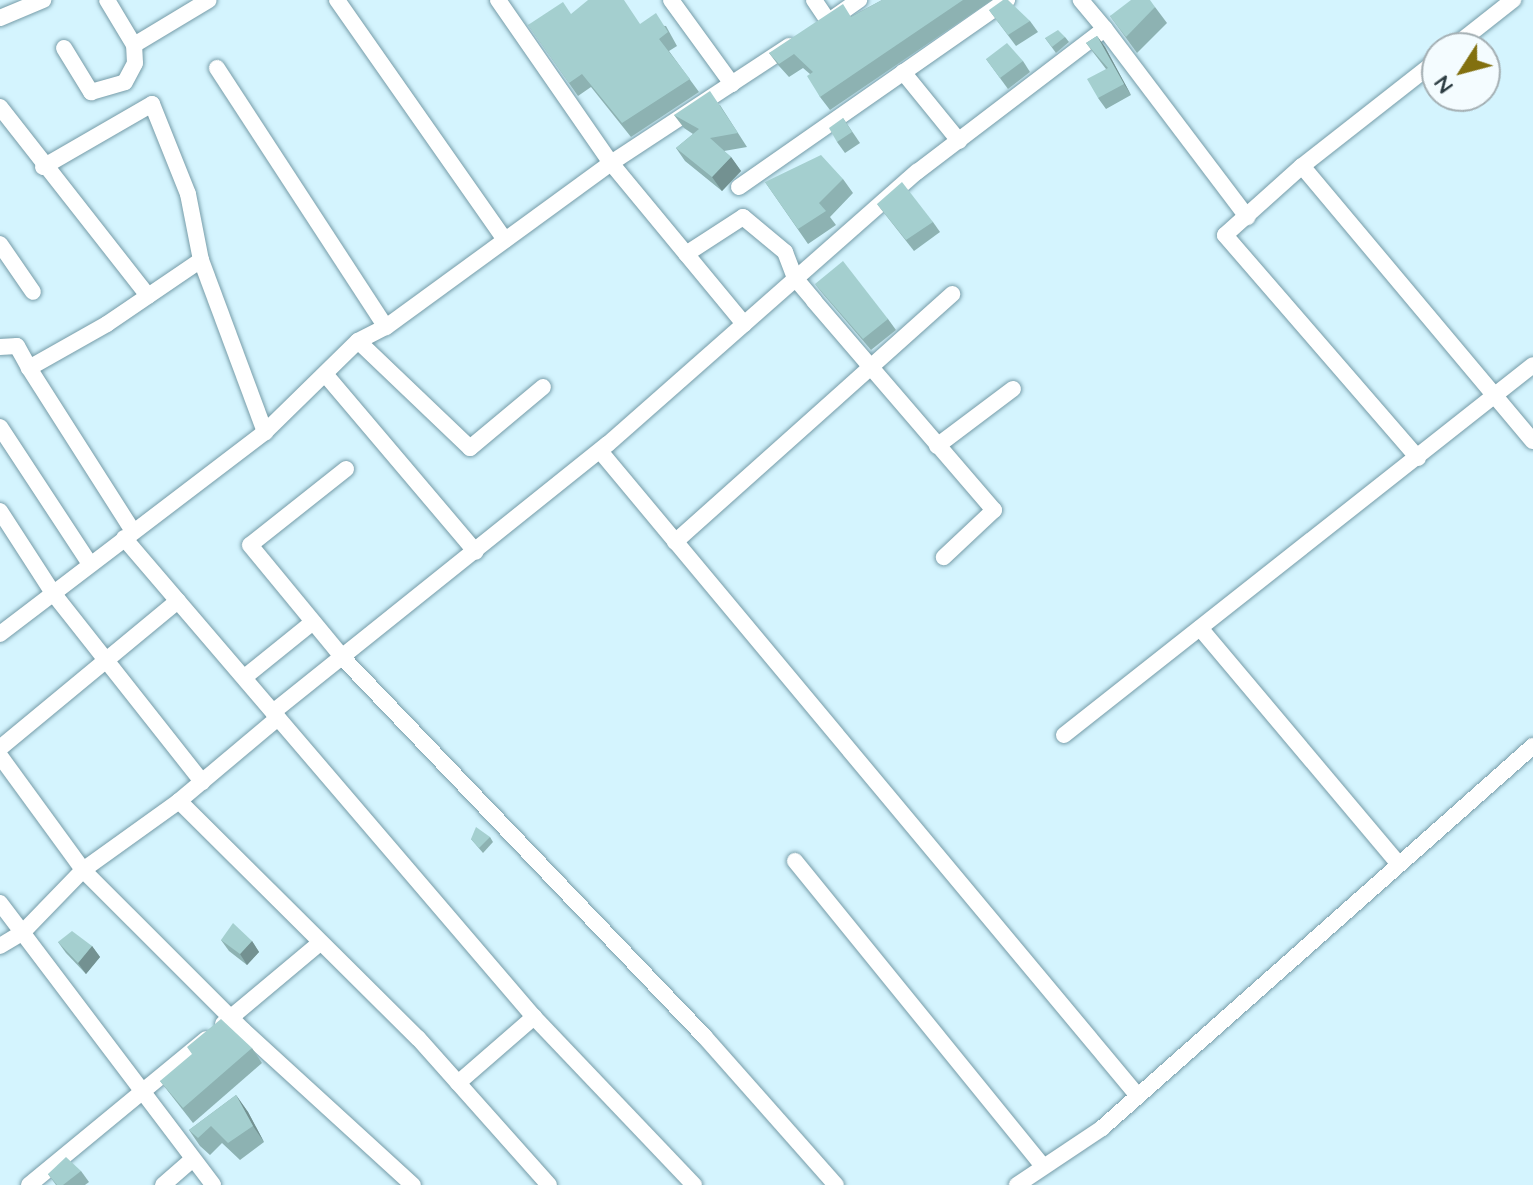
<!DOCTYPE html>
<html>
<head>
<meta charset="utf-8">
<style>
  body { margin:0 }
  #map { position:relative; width:1533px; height:1185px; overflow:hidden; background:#d4f4fe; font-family:Quicksand,sans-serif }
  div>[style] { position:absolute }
  .roads { filter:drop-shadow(0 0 2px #769ca8) drop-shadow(0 0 2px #769ca8) }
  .minor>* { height:16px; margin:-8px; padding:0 8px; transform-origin:8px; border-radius:8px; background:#fff }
  .wall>* { inset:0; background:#8db2b2 }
  .shaded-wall>* { inset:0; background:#739191 }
  .building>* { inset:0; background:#a4cfcf }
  span { translate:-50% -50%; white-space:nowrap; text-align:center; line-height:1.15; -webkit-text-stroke:7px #f4fcff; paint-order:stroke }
  .north { position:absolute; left:1421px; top:32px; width:80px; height:80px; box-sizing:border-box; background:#f4fcff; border:2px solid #a4afb3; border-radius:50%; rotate:234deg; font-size:22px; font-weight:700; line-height:32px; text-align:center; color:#2c3c42 }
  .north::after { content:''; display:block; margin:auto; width:28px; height:36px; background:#82700f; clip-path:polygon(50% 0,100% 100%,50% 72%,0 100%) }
</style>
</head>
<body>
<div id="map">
  <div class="roads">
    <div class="minor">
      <div style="left:337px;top:0;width:293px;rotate:55deg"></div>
      <div style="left:498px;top:0;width:198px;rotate:55.3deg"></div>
      <div style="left:611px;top:163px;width:209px;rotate:50.4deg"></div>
      <div style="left:671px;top:0;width:104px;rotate:54deg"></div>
      <div style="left:814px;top:0;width:25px;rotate:56deg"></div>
      <div style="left:0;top:18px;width:47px;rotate:-22.7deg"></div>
      <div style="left:829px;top:21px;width:37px;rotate:-35deg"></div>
      <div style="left:1105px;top:29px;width:236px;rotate:52.9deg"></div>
      <div style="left:134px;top:45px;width:87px;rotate:-31deg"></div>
      <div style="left:64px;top:48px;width:52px;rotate:58.5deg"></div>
      <div style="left:91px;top:92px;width:35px;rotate:-16deg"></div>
      <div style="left:125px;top:82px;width:21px;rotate:-62deg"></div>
      <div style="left:135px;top:63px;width:18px;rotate:-93deg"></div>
      <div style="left:134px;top:45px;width:52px;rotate:-121deg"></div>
      <div style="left:1452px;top:48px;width:78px;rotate:-38.2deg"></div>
      <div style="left:217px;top:68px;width:309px;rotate:56.9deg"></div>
      <div style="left:903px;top:72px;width:89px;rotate:50.9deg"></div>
      <div style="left:0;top:107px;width:240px;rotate:51.9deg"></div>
      <div style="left:1302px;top:166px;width:359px;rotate:50deg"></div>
      <div style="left:43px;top:167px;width:126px;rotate:-30deg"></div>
      <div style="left:152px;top:104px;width:97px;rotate:68.2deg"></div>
      <div style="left:188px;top:194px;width:67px;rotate:78.9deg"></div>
      <div style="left:201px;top:260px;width:114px;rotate:145.8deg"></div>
      <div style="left:107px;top:324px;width:90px;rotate:150.6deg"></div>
      <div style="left:29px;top:368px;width:193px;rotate:57.5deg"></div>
      <div style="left:739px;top:187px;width:327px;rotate:-34.9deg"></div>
      <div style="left:0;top:244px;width:58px;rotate:55.5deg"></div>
      <div style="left:686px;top:254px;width:68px;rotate:-33deg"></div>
      <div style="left:743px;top:217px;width:55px;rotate:39.8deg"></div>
      <div style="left:785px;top:252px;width:28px;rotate:69deg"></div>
      <div style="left:795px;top:278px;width:30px;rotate:50deg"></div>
      <div style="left:814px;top:301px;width:276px;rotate:49.3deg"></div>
      <div style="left:994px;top:510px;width:69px;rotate:136.8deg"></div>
      <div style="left:201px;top:260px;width:184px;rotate:69.6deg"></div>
      <div style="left:358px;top:341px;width:155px;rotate:43.7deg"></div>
      <div style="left:470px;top:448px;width:95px;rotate:-39.9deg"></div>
      <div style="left:0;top:347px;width:17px;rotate:-3deg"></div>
      <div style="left:17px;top:346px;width:25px;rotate:61deg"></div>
      <div style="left:325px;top:374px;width:233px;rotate:49.7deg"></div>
      <div style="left:0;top:427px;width:164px;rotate:56.7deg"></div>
      <div style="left:937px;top:446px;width:95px;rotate:-36.9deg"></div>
      <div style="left:600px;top:451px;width:840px;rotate:50.17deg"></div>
      <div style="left:1418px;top:458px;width:295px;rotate:-130.9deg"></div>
      <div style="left:1225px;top:235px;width:103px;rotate:-41.9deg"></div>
      <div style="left:1302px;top:166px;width:172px;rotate:-38.1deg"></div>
      <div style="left:346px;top:469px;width:122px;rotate:141.6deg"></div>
      <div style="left:250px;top:545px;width:146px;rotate:50.5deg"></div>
      <div style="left:343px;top:658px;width:523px;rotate:46.32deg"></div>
      <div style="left:704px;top:1036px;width:199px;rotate:48.5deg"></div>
      <div style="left:0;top:511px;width:98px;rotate:57.1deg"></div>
      <div style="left:53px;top:593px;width:241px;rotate:51.7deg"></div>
      <div style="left:124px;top:538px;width:631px;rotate:49.44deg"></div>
      <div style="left:534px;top:1017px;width:232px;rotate:46.4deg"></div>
      <div style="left:675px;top:542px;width:372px;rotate:-41.8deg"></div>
      <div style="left:1200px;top:628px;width:306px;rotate:49.9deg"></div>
      <div style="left:0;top:634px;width:333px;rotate:-37.3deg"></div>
      <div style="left:265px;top:432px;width:130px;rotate:-44.4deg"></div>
      <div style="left:358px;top:341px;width:31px;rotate:-27deg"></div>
      <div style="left:386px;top:327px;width:278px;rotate:-36.1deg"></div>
      <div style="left:611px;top:163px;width:213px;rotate:-33.3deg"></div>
      <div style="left:246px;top:676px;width:86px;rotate:-38.9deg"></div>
      <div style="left:273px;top:712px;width:429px;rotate:-38.7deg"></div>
      <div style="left:608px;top:444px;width:412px;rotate:-41.4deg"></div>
      <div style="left:917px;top:172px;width:236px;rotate:-37.3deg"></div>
      <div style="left:1105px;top:29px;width:38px;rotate:-130deg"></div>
      <div style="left:1064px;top:735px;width:597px;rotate:-38.27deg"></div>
      <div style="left:0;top:748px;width:231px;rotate:-39.6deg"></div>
      <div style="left:0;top:756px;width:141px;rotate:53.9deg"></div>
      <div style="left:83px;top:870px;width:226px;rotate:45deg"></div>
      <div style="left:243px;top:1030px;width:230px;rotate:42.4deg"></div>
      <div style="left:179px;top:801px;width:337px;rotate:44.8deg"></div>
      <div style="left:418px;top:1038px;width:197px;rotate:48.3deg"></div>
      <div style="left:795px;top:861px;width:393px;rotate:50.9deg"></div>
      <div style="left:0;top:903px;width:353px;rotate:52.9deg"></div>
      <div style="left:0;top:946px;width:26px;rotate:-31deg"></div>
      <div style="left:22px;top:933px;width:88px;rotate:-45.9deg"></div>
      <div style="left:83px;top:870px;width:118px;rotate:-35.7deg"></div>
      <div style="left:179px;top:801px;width:129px;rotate:-40deg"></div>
      <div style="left:223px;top:1024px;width:126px;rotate:-39.9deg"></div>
      <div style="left:458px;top:1083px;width:101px;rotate:-41deg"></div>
      <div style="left:29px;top:1185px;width:229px;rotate:-39.5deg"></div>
      <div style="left:163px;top:1185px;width:38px;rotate:-41deg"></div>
      <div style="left:1017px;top:1185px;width:102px;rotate:-33.8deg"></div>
      <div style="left:1102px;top:1128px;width:576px;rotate:-41.55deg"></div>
    </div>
  </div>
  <div class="wall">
    <div style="clip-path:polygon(882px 0,992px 0,830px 110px,820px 97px,810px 74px,803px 68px,789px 77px,779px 66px,769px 53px,852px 16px)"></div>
    <div style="clip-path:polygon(1155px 7px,1167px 23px,1137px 53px,1110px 16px)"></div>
    <div style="clip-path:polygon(989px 10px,1030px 21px,1038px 32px,1016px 46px)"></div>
    <div style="clip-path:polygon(571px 14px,640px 24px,666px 26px,677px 46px,669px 51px,699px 92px,631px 137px,591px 87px,578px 96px,528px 25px)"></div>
    <div style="clip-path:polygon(1097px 36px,1105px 47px,1131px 95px,1106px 109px,1098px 98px,1106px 69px,1086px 43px)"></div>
    <div style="clip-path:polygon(1065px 37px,1069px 42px,1056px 53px,1045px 38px)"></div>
    <div style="clip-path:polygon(986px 59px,1023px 61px,1030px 72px,1008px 89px)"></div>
    <div style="clip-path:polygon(720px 105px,747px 147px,724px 151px,731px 157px,741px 171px,722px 191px,685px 161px,676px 148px,693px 134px,684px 128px,674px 115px)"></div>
    <div style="clip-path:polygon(843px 118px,860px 143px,845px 153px,837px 142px)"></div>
    <div style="clip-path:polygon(843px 179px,853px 193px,830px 217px,836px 225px,808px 244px,765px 182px)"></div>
    <div style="clip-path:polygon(877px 204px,933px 222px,940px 232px,914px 251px)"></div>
    <div style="clip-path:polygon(815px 284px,888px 319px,896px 330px,871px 350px,823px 294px)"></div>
    <div style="clip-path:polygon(490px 837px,493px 842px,483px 853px,471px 839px)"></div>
    <div style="clip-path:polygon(221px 940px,252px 941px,259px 952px,247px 965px,229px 951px)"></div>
    <div style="clip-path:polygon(58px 942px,92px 946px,100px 957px,86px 974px,66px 953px)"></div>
    <div style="clip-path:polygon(252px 1048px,262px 1063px,193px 1123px,160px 1081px)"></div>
    <div style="clip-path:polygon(236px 1095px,248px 1112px,264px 1142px,240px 1160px,222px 1143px,210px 1155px,200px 1146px,189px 1130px)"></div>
    <div style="clip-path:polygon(81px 1171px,89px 1182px,85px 1185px,56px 1185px,48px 1174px)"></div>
  </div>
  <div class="shaded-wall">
    <div style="clip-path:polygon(1097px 36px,1105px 47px,1131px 95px,1124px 84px)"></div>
    <div style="clip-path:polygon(731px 157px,741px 171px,722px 191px,712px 177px)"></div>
    <div style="clip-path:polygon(252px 941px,259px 952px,247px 965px,240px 954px)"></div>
    <div style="clip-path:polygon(92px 946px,100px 957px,86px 974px,78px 963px)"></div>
    <div style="clip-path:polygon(236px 1095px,248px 1112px,264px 1142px,253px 1126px)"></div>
  </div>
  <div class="building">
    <div style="clip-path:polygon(588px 0,624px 0,640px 24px,656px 13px,668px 32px,659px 39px,690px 79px,622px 123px,582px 74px,569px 83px,528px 25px,563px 2px,571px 14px)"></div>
    <div style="clip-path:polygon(882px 0,963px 0,820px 97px,807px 76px,813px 72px,794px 54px,779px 64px,769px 53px,843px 4px,851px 17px)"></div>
    <div style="clip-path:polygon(1003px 0,1008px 0,1030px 21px,1008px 35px,989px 10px)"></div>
    <div style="clip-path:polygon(1131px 0,1150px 0,1155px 7px,1126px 37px,1110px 16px)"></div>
    <div style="clip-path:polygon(1058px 30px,1065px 37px,1052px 47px,1045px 38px)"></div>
    <div style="clip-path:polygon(1097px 36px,1124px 84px,1098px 98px,1087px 79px,1108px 68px,1086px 43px)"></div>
    <div style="clip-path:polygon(1007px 43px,1023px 61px,1000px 78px,986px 59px)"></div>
    <div style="clip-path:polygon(710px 91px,738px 133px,710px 138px,731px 157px,712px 177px,676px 148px,699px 129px,674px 115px)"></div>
    <div style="clip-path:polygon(843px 118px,852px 132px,837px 142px,829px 128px)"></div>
    <div style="clip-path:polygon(821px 155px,843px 179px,819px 203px,826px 211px,798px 229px,765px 182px)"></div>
    <div style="clip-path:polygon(902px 182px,933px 222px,906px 240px,877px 204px)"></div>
    <div style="clip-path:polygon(843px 261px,888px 319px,863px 339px,815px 284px)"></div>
    <div style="clip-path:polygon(476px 827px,490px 837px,479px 848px,471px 839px)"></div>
    <div style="clip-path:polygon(233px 923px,252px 941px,240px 954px,221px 940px)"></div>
    <div style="clip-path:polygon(72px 931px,92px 946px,78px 963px,58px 942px)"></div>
    <div style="clip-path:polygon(221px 1019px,252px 1048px,183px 1108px,160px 1081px,192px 1054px,187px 1047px)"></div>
    <div style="clip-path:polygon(236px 1095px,253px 1126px,228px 1143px,211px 1126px,198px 1138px,189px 1130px)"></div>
    <div style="clip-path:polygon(66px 1157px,81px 1171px,63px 1185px,57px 1185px,48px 1174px)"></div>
  </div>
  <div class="north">N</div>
</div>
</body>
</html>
